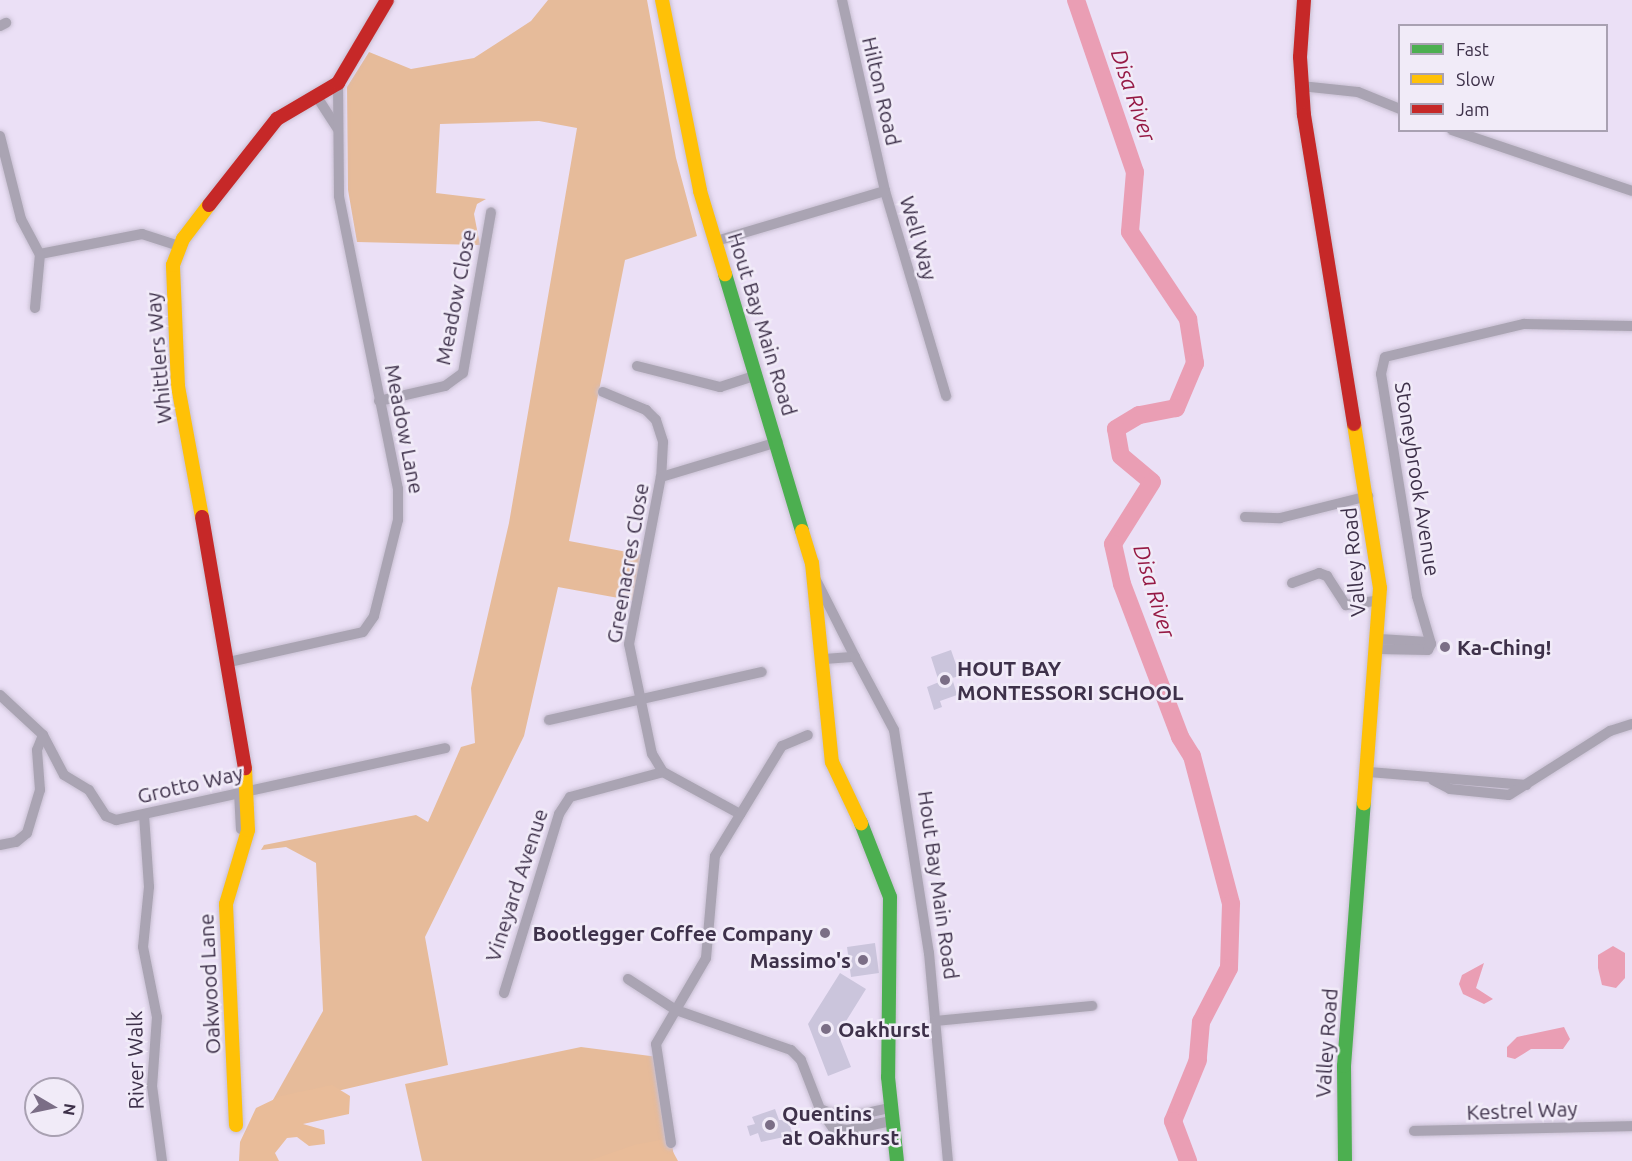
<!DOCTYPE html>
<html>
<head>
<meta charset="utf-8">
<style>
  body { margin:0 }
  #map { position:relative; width:1632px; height:1161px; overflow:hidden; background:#ebe0f6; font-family:Ubuntu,sans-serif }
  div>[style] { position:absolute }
  .green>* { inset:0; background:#e6bb9a }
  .forest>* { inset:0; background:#e9bc99 }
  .water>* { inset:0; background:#ea9eb4 }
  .river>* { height:18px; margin:-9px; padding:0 9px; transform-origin:9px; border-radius:9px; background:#ea9eb4 }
  .building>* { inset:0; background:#cbc5dc }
  .roads { filter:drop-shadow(0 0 2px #c8bfd2) drop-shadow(0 0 2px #c8bfd2) }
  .street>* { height:10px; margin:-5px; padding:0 5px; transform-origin:5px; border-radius:5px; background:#aaa4b3 }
  .fast>* { height:14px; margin:-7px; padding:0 7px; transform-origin:7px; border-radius:7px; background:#4caf50 }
  .slow>* { height:14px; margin:-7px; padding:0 7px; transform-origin:7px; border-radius:7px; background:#ffc107 }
  .jam>* { height:14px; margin:-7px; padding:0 7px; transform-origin:7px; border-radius:7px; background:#c62828 }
  .dots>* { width:16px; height:16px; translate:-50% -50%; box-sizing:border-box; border:3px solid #f1ebf8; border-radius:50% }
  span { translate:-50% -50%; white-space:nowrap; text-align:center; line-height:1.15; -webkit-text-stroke:5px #f1ebf8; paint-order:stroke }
  .street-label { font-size:21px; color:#3e314a }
  .poi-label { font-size:21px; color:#3e314a; font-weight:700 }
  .left { translate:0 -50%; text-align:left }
  .right { translate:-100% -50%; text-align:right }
  .water-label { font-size:22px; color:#961a45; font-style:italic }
  .legend { position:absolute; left:1398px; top:24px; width:210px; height:108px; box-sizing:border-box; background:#f1ebf8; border:2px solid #a9a1b2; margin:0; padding:8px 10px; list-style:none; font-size:18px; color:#3e314a }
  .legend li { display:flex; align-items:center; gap:12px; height:30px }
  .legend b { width:30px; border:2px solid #a9a1b2 }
  .north { position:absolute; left:24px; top:1077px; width:60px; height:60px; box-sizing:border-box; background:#f1ebf8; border:2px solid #a9a1b2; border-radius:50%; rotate:99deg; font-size:16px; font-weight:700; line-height:24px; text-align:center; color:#3e314a }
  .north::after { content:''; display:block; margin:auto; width:21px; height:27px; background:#7b6e86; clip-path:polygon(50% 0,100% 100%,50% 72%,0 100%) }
</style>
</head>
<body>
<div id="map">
  <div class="green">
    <div style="clip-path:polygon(548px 0,647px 0,676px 158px,697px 236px,625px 260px,569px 541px,643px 555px,635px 601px,558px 587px,524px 736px,425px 937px,448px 1065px,269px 1107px,323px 1011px,316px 863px,286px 847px,261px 850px,264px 845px,416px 815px,428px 822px,461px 747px,475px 743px,471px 688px,509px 523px,577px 128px,539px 121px,440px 124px,436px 193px,486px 199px,477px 204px,474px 214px,480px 245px,357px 242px,348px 190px,347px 87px,369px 52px,411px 69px,474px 58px,531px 21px)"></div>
    <div style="clip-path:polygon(581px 1047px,658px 1057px,674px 1157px,652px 1161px,422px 1161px,405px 1084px)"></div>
  </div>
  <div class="forest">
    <div style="clip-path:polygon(332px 1085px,350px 1096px,349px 1114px,303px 1124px,324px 1130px,325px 1144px,309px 1146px,297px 1137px,287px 1138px,275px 1153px,279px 1161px,239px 1161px,240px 1142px,256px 1108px,281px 1096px)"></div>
    <div style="clip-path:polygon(666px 1139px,678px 1161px,588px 1161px,634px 1145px)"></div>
  </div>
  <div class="water">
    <div style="clip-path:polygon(1613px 946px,1625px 953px,1625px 978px,1616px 988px,1602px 985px,1598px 968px,1598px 955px)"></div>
    <div style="clip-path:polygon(1484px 963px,1476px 988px,1493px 999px,1484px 1004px,1463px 994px,1459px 984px,1462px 975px)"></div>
    <div style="clip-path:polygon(1564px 1027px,1570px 1039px,1563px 1049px,1531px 1049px,1515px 1059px,1507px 1057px,1507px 1047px,1517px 1037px)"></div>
  </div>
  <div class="river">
    <div style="left:1076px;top:0;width:182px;rotate:71.1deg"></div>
    <div style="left:1135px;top:172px;width:60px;rotate:94.8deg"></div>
    <div style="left:1130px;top:232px;width:105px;rotate:56.3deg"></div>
    <div style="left:1188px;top:319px;width:45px;rotate:81deg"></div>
    <div style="left:1195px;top:363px;width:49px;rotate:112.9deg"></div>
    <div style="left:1176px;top:408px;width:38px;rotate:169deg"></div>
    <div style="left:1139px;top:415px;width:27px;rotate:149deg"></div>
    <div style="left:1116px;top:429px;width:27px;rotate:80deg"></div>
    <div style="left:1121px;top:456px;width:40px;rotate:40deg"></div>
    <div style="left:1152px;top:482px;width:73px;rotate:122.2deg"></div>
    <div style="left:1113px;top:544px;width:41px;rotate:77.3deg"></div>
    <div style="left:1122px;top:584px;width:164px;rotate:69.2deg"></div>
    <div style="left:1180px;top:737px;width:22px;rotate:58deg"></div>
    <div style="left:1192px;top:756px;width:153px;rotate:75.2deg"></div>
    <div style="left:1231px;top:904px;width:64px;rotate:91.8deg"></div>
    <div style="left:1229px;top:968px;width:61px;rotate:117.4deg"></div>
    <div style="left:1201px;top:1022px;width:38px;rotate:95deg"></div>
    <div style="left:1198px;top:1060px;width:66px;rotate:112.3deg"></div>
    <div style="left:1173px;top:1121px;width:43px;rotate:69.4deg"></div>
  </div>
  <div class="building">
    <div style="clip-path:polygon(951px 650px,960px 676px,952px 678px,957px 695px,940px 701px,942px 707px,934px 710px,927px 687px,939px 682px,931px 657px)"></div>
    <div style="clip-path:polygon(875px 943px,879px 973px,851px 977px,847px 947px)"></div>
    <div style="clip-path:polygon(840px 973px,866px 989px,838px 1034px,851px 1067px,828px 1076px,808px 1024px)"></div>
    <div style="clip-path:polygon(775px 1109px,779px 1120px,788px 1120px,793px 1135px,761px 1142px,758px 1133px,750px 1136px,747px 1126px,755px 1124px,752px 1117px)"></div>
  </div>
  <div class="roads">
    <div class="street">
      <div style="left:842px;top:0;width:196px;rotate:77.3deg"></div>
      <div style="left:885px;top:191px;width:214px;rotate:73.4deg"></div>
      <div style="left:0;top:26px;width:7px;rotate:-27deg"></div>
      <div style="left:1301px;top:86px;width:57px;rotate:6deg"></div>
      <div style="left:1358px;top:92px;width:45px;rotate:22deg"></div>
      <div style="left:317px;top:97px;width:37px;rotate:57deg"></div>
      <div style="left:1452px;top:130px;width:190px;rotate:18.7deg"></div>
      <div style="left:0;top:136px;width:86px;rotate:75.8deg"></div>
      <div style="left:21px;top:219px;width:40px;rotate:62deg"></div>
      <div style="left:716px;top:241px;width:176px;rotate:-16.5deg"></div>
      <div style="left:40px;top:254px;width:104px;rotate:-11.1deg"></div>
      <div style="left:142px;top:234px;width:39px;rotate:18deg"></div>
      <div style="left:35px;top:308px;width:54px;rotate:-84.7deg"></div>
      <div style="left:637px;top:366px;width:86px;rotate:14.2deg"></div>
      <div style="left:720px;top:387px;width:39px;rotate:-18deg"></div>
      <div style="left:603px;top:392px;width:47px;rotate:22.7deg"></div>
      <div style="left:646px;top:410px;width:14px;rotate:45deg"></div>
      <div style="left:656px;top:420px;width:23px;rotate:72deg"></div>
      <div style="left:663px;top:442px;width:35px;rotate:93deg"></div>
      <div style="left:379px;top:401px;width:68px;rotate:-12.8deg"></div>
      <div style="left:445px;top:386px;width:22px;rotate:-36deg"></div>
      <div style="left:463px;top:373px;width:163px;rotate:-80.1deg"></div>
      <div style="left:1245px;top:517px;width:35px;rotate:2deg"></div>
      <div style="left:1280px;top:518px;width:91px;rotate:-14deg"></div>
      <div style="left:816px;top:580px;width:86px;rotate:63.1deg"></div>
      <div style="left:1292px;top:583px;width:29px;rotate:-20deg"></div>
      <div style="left:1319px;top:573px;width:9px;rotate:21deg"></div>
      <div style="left:1327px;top:576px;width:35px;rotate:57deg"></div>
      <div style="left:1346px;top:605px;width:34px;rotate:-8deg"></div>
      <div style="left:1379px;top:639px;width:49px;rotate:3.5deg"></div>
      <div style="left:1378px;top:649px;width:50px;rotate:1.1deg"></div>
      <div style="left:1428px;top:650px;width:7px;rotate:-63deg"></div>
      <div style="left:1431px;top:644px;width:50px;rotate:-106.3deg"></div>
      <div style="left:1417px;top:596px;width:225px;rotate:-99.2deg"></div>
      <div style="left:1381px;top:374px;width:17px;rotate:-77deg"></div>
      <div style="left:1385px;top:357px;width:143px;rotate:-13.4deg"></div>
      <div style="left:1524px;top:324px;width:108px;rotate:1.1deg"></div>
      <div style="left:824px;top:659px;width:31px;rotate:-4deg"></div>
      <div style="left:855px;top:657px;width:83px;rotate:61.9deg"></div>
      <div style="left:894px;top:730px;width:226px;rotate:81.1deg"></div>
      <div style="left:929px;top:953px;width:209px;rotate:84.8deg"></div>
      <div style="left:229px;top:662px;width:137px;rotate:-12.6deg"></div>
      <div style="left:363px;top:632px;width:19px;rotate:-55deg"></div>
      <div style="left:374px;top:616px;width:99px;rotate:-76deg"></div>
      <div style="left:398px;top:520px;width:31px;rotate:-90deg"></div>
      <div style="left:398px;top:489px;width:299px;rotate:-101.4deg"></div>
      <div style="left:339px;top:196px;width:113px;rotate:-90.5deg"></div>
      <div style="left:0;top:695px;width:59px;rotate:42.9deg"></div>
      <div style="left:43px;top:735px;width:45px;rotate:62.3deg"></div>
      <div style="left:64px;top:775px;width:29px;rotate:31deg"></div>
      <div style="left:89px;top:790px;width:31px;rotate:57deg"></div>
      <div style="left:106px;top:816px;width:11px;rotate:22deg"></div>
      <div style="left:116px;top:820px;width:337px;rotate:-12.3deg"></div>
      <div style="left:549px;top:720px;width:218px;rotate:-12.7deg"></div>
      <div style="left:663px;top:772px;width:21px;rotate:-121deg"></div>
      <div style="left:652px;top:754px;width:112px;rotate:-101.8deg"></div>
      <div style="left:629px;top:644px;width:170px;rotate:-79.2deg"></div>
      <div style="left:661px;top:477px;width:122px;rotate:-16.7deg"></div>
      <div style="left:1369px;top:772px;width:158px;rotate:4.7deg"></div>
      <div style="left:1433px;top:780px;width:19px;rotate:28deg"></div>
      <div style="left:1450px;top:789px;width:59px;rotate:5.8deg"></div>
      <div style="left:1509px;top:795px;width:120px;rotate:-32.4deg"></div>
      <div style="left:1610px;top:731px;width:23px;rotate:-18deg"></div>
      <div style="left:239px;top:792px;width:37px;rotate:87deg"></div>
      <div style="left:144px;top:815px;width:72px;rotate:86deg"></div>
      <div style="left:149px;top:887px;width:60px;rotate:95.7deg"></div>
      <div style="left:143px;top:947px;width:71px;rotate:78.7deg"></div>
      <div style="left:157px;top:1017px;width:69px;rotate:94.1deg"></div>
      <div style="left:152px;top:1086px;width:76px;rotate:82.4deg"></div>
      <div style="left:0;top:845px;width:16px;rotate:-11deg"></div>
      <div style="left:16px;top:842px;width:14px;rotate:-39deg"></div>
      <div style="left:27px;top:833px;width:45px;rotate:-73.2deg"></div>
      <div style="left:40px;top:790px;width:40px;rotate:-94.3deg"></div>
      <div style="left:37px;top:750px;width:16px;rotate:-68deg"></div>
      <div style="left:628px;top:979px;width:57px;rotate:32.9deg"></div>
      <div style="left:676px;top:1010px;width:122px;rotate:19.2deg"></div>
      <div style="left:791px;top:1050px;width:14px;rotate:45deg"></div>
      <div style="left:801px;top:1060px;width:53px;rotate:68.8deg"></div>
      <div style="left:820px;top:1109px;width:23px;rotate:56deg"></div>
      <div style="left:833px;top:1128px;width:15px;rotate:8deg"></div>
      <div style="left:848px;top:1130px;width:44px;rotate:-11.8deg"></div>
      <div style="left:504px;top:993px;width:187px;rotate:-72.9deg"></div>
      <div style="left:559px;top:814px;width:20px;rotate:-57deg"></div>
      <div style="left:570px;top:797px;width:96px;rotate:-15deg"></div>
      <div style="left:663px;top:772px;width:88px;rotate:28.6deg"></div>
      <div style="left:935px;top:1021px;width:158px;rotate:-5.5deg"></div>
      <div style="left:820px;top:1109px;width:26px;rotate:21deg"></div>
      <div style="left:844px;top:1118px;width:47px;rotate:-12.3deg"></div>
      <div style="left:1414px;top:1131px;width:218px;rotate:-1.3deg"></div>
      <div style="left:671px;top:1143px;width:100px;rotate:-98.6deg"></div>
      <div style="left:656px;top:1044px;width:99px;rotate:-59.8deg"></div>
      <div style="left:706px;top:958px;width:102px;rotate:-85deg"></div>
      <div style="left:715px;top:856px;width:129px;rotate:-58.7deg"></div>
      <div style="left:782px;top:746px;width:28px;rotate:-23deg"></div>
    </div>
    <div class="fast">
      <div style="left:725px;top:274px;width:268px;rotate:73.3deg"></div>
      <div style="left:861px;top:823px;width:79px;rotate:68.6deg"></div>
      <div style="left:890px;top:897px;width:180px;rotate:90.6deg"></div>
      <div style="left:888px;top:1077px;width:84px;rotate:83.9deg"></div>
      <div style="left:1345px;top:1161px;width:95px;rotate:-90.6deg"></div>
      <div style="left:1344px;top:1066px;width:264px;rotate:-85.7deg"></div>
    </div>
    <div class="slow">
      <div style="left:662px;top:0;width:195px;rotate:78.7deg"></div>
      <div style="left:700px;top:191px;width:87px;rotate:73.2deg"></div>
      <div style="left:1354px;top:424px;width:166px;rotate:81deg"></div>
      <div style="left:1380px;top:588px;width:216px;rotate:94.3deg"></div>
      <div style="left:202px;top:517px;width:133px;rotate:-100.4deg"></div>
      <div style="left:178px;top:386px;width:121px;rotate:-92.4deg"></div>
      <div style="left:173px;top:265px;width:28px;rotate:-69deg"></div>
      <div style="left:183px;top:239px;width:43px;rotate:-52.6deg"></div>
      <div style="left:802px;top:531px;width:34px;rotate:73deg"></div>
      <div style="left:812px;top:563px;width:200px;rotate:84.3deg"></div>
      <div style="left:832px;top:762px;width:68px;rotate:64.6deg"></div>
      <div style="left:236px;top:1125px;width:221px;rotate:-92.6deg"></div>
      <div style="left:226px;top:904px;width:77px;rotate:-73.4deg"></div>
      <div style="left:248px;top:830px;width:62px;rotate:-92.8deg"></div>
    </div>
    <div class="jam">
      <div style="left:1304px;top:0;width:57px;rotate:94deg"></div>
      <div style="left:1300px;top:57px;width:58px;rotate:86.1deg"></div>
      <div style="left:1304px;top:115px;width:313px;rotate:80.8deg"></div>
      <div style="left:209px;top:205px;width:110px;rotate:-51.7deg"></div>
      <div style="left:277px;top:119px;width:71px;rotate:-30.5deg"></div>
      <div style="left:338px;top:83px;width:96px;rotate:-59.4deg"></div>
      <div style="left:202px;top:517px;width:255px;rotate:80.3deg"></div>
    </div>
  </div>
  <div class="dots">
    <div style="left:1445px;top:647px;background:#7b6e86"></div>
    <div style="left:945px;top:680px;background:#7b6e86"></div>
    <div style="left:825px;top:933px;background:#7b6e86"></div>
    <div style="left:863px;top:960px;background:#7b6e86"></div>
    <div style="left:826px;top:1029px;background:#7b6e86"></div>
    <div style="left:770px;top:1125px;background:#7b6e86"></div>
  </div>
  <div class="street-label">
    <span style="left:882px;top:91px;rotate:77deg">Hilton Road</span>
    <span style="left:919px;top:238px;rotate:74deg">Well Way</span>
    <span style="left:455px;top:297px;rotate:-79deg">Meadow Close</span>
    <span style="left:763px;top:324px;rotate:73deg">Hout Bay Main Road</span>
    <span style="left:158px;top:358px;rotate:-95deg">Whittlers Way</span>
    <span style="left:405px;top:429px;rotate:79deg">Meadow Lane</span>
    <span style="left:1418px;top:479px;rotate:81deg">Stoneybrook Avenue</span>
    <span style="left:1353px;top:562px;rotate:-95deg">Valley Road</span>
    <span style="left:627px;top:563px;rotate:-80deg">Greenacres Close</span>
    <span style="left:190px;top:784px;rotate:-13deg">Grotto Way</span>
    <span style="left:516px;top:885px;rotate:-72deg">Vineyard Avenue</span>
    <span style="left:939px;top:885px;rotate:82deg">Hout Bay Main Road</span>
    <span style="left:209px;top:984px;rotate:-93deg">Oakwood Lane</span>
    <span style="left:1326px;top:1043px;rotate:-86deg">Valley Road</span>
    <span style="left:135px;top:1060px;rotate:-91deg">River Walk</span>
    <span style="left:1522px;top:1110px;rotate:-2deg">Kestrel Way</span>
  </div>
  <div class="poi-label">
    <span class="left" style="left:1457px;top:647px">Ka-Ching!</span>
    <span class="left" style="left:957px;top:680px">HOUT BAY<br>MONTESSORI SCHOOL</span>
    <span class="right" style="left:813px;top:933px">Bootlegger Coffee Company</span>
    <span class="right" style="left:851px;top:960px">Massimo's</span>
    <span class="left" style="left:838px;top:1029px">Oakhurst</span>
    <span class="left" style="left:782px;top:1125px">Quentins<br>at Oakhurst</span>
  </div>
  <div class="water-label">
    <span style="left:1134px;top:95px;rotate:71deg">Disa River</span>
    <span style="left:1155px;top:591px;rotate:73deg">Disa River</span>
  </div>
  <ul class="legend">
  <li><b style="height:8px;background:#4caf50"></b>Fast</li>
  <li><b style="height:8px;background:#ffc107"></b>Slow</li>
  <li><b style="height:8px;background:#c62828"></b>Jam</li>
  </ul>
  <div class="north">N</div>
</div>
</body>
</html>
